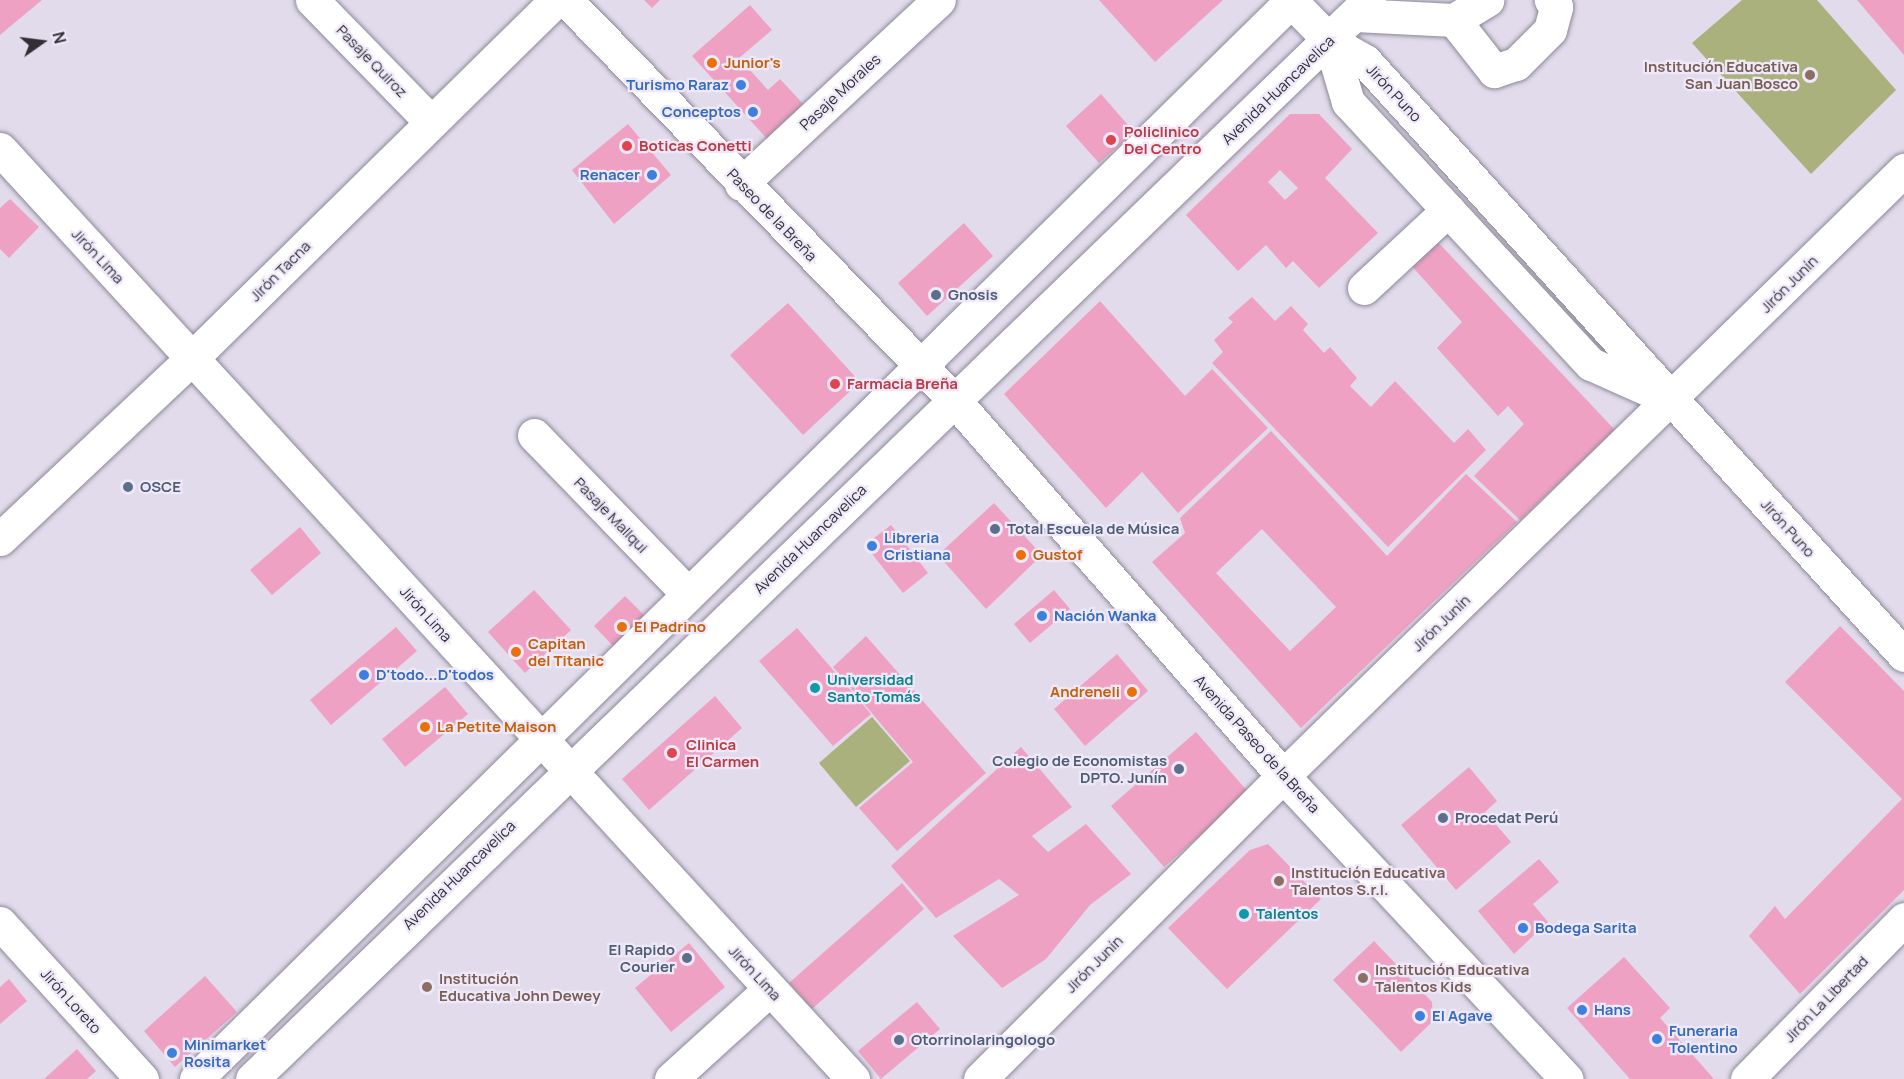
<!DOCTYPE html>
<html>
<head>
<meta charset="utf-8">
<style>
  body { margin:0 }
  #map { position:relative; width:1904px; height:1079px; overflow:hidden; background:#e1dbec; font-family:Manrope,sans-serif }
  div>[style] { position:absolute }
  .green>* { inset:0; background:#aab17d }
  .building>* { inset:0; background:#efa1c4 }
  .roads { filter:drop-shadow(0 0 2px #8d8897) drop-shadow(0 0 2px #8d8897) }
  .minor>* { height:33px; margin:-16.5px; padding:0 16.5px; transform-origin:16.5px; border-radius:16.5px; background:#fff }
  .major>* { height:33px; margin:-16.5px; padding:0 16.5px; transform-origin:16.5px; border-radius:16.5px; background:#fff }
  .highway>* { height:33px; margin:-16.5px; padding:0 16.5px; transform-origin:16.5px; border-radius:16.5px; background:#fff }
  .dots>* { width:16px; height:16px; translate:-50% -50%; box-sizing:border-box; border:3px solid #eee8f9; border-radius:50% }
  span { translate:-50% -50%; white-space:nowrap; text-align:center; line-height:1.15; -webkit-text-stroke:4.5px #eee8f9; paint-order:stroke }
  .street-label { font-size:15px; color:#312f35 }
  .food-label { font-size:15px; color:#c56008; font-weight:700 }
  .left { translate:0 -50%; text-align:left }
  .right { translate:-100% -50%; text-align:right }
  .education-label { font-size:15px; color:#785e54; font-weight:700 }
  .shop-label { font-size:15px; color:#366cbe; font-weight:700 }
  .health-label { font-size:15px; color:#be3a42; font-weight:700 }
  .service-label { font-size:15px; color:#4e5e75; font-weight:700 }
  .culture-label { font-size:15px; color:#0d838f; font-weight:700 }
  .north { position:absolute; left:12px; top:12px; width:60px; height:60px; -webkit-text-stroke:4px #eee8f9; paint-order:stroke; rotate:76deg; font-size:16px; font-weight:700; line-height:24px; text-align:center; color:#312f35 }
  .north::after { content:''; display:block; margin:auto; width:21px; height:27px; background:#312f35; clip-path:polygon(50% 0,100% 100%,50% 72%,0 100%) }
</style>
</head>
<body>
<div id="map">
  <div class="green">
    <div style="clip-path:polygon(1742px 0,1817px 0,1896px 90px,1811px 174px,1692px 43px)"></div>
    <div style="clip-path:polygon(872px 717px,910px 761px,856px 807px,819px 763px)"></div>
  </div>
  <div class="building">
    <div style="clip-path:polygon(0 0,42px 0,0 35px)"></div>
    <div style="clip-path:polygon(644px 0,660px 0,652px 8px)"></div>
    <div style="clip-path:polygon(1099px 0,1223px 0,1155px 62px)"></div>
    <div style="clip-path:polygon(1857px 0,1904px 0,1904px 55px)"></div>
    <div style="clip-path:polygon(750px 5px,772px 30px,739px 58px,768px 90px,780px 79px,805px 106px,768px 140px,692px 56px)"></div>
    <div style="clip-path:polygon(1101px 94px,1134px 132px,1099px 163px,1066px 126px)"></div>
    <div style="clip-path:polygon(evenodd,1290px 114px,1319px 114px,1352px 149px,1325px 178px,1378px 233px,1319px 288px,1293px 261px,1286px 268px,1266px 245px,1238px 271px,1186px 215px,1290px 114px,1280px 170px,1298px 188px,1285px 200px,1268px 182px,1280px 170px)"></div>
    <div style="clip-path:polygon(628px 124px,671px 175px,614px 224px,572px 170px)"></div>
    <div style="clip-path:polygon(10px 199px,39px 227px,9px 258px,0 249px,0 208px)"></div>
    <div style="clip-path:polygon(964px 223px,993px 256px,927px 316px,898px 283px)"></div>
    <div style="clip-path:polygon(1434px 238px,1615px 430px,1520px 520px,1474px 476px,1524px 424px,1508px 406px,1498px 416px,1437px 348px,1462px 322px,1409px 263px)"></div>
    <div style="clip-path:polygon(1252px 297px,1275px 321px,1291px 306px,1308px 324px,1303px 330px,1324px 353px,1330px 347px,1357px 378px,1350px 386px,1371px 407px,1395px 381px,1454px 443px,1468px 429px,1486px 450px,1388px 547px,1212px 363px,1223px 352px,1214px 340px,1233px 322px,1228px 318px)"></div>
    <div style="clip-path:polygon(1100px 301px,1185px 396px,1212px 369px,1268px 428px,1178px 513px,1142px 472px,1106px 508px,1004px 394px)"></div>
    <div style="clip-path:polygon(788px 303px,860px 382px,803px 435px,730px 355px)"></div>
    <div style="clip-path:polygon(evenodd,1271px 431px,1387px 556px,1466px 474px,1517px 522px,1301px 728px,1152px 562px,1185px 533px,1180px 518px,1271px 431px,1262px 529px,1336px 607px,1290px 651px,1216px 573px,1262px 529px)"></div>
    <div style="clip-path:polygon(994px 503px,1042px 555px,986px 609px,938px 555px)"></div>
    <div style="clip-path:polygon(891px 525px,928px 573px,903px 593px,865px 545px)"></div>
    <div style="clip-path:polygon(300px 527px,321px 553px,272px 595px,250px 570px)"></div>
    <div style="clip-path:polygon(534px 590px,571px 630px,525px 673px,488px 632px)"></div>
    <div style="clip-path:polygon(1054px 590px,1070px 609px,1030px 643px,1014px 624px)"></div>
    <div style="clip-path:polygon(625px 596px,648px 619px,616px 649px,594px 626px)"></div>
    <div style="clip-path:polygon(1840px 626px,1904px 691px,1904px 890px,1800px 994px,1749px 936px,1775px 906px,1785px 919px,1902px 799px,1785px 682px)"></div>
    <div style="clip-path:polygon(396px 627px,417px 651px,331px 725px,310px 700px)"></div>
    <div style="clip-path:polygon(797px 628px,871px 714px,833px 746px,759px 661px)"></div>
    <div style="clip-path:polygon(866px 636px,986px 773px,897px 851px,859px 808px,913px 762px,833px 667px)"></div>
    <div style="clip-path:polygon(1117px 654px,1148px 691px,1085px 746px,1054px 709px)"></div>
    <div style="clip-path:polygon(445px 687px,468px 714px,405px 767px,382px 739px)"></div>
    <div style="clip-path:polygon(715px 696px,742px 728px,649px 810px,622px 779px)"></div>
    <div style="clip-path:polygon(1196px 732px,1249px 793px,1164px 867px,1111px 806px)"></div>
    <div style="clip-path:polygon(1021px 747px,1072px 807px,1032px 836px,1048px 852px,1086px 824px,1131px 874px,1090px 905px,1046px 959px,1002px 988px,953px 936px,1019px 895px,999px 879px,936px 918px,891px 866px)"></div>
    <div style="clip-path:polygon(1469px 767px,1497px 801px,1485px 812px,1511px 842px,1456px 890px,1401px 825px)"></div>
    <div style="clip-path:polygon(1268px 844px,1321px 899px,1227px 989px,1168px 928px,1250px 850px)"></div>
    <div style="clip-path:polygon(1539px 859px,1559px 882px,1533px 904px,1548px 922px,1514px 954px,1478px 911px)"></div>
    <div style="clip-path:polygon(902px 883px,924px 909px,812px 1009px,789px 983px)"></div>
    <div style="clip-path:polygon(1374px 941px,1432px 1002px,1433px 1021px,1401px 1052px,1333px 980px)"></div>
    <div style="clip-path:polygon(689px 943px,725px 987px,671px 1032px,635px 988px)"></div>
    <div style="clip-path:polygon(1624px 957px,1670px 1008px,1660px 1018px,1714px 1079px,1630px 1079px,1567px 1008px)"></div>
    <div style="clip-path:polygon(205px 976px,237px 1012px,175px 1067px,144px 1031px)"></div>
    <div style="clip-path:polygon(9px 979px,27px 1001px,0 1024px,0 987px)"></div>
    <div style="clip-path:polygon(917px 1002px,940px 1029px,881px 1079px,858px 1051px)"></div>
    <div style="clip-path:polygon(77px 1049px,96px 1071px,87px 1079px,44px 1079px)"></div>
  </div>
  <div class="roads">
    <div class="minor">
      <div style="left:312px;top:0;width:170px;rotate:45.7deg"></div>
      <div style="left:566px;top:0;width:559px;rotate:45.87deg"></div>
      <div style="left:955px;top:401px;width:498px;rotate:48.8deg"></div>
      <div style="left:1283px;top:776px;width:415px;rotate:46.9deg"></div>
      <div style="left:1355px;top:15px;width:99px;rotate:2.9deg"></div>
      <div style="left:1454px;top:20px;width:39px;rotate:-31deg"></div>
      <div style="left:1454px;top:20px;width:65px;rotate:51.9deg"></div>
      <div style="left:1494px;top:71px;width:23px;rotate:-18deg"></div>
      <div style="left:1516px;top:64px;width:48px;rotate:-45deg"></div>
      <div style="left:1550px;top:30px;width:24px;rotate:-75deg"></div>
      <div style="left:1556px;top:7px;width:9px;rotate:-126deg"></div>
      <div style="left:1330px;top:41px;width:40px;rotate:29.7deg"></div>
      <div style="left:1365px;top:61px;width:802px;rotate:47.78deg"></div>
      <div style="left:1330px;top:41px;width:64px;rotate:73.6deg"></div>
      <div style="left:1348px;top:102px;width:357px;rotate:47.2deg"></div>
      <div style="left:1591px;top:364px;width:81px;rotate:24deg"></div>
      <div style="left:0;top:149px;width:1262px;rotate:47.47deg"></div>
      <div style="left:741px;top:184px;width:270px;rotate:-42.9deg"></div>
      <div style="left:1364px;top:288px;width:115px;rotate:-42.9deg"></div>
      <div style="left:534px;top:435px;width:221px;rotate:45.9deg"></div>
      <div style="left:0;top:539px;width:264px;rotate:-43.3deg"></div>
      <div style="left:192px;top:358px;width:511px;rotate:-44.52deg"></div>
      <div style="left:0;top:923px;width:211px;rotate:47.7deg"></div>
      <div style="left:671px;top:1079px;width:134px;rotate:-42.3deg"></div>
      <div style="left:980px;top:1079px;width:429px;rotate:-45deg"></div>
      <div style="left:1283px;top:776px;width:868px;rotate:-44.3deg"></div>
      <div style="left:1747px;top:1079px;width:224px;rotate:-45.5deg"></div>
    </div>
    <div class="major">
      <div style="left:1290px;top:0;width:57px;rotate:45.7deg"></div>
    </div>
    <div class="highway">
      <div style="left:196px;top:1079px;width:1538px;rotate:-44.55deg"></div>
      <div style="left:252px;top:1079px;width:1553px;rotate:-44.01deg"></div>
    </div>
  </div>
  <div class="dots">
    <div style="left:712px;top:63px;background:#e8710a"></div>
    <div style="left:1810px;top:75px;background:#8d6e63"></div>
    <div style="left:741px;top:85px;background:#3f7fe0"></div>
    <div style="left:753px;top:112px;background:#3f7fe0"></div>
    <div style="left:1111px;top:140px;background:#e0444e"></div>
    <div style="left:627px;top:146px;background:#e0444e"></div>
    <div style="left:652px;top:175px;background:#3f7fe0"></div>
    <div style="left:936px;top:295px;background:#5c6f8a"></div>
    <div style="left:835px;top:384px;background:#e0444e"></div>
    <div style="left:128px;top:487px;background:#5c6f8a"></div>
    <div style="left:995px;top:529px;background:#5c6f8a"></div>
    <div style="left:872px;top:546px;background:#3f7fe0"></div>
    <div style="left:1021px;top:555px;background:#e8710a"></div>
    <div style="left:1042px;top:616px;background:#3f7fe0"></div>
    <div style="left:622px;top:627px;background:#e8710a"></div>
    <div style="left:516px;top:652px;background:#e8710a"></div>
    <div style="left:364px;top:675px;background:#3f7fe0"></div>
    <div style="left:815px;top:688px;background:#0f9aa8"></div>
    <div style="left:1132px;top:692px;background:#e8710a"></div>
    <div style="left:425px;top:727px;background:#e8710a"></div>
    <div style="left:672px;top:753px;background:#e0444e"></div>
    <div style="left:1179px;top:769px;background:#5c6f8a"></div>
    <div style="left:1443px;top:818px;background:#5c6f8a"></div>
    <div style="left:1279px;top:881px;background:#8d6e63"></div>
    <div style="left:1244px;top:914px;background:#0f9aa8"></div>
    <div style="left:1523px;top:928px;background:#3f7fe0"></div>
    <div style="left:687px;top:958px;background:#5c6f8a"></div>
    <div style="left:1363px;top:978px;background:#8d6e63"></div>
    <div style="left:427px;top:987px;background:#8d6e63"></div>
    <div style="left:1582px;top:1010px;background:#3f7fe0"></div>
    <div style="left:1420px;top:1016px;background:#3f7fe0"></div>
    <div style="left:1657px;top:1039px;background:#3f7fe0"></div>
    <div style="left:899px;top:1040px;background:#5c6f8a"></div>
    <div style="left:172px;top:1053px;background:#3f7fe0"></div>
  </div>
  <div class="street-label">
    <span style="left:372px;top:61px;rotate:46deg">Pasaje Quiroz</span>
    <span style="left:1278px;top:90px;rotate:-44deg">Avenida Huancavelica</span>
    <span style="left:840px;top:92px;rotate:-43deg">Pasaje Morales</span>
    <span style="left:1394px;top:93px;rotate:47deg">Jirón Puno</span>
    <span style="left:772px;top:215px;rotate:46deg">Paseo de la Breña</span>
    <span style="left:98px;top:256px;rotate:47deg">Jirón Lima</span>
    <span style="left:280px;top:271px;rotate:-45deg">Jirón Tacna</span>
    <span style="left:1789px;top:284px;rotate:-45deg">Jirón Junín</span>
    <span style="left:611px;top:515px;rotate:46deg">Pasaje Mallqui</span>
    <span style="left:1788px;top:528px;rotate:48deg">Jirón Puno</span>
    <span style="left:810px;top:539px;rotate:-44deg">Avenida Huancavelica</span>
    <span style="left:426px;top:614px;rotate:48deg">Jirón Lima</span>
    <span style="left:1441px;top:623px;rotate:-44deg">Jirón Junín</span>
    <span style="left:1257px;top:744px;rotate:48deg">Avenida Paseo de la Breña</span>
    <span style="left:459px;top:875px;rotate:-44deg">Avenida Huancavelica</span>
    <span style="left:1094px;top:964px;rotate:-45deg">Jirón Junín</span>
    <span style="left:755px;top:973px;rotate:47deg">Jirón Lima</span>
    <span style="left:1826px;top:999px;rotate:-46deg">Jirón La Libertad</span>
    <span style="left:71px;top:1001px;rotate:48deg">Jirón Loreto</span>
  </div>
  <div class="food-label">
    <span class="left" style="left:724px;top:63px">Junior's</span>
    <span class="left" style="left:1033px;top:555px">Gustof</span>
    <span class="left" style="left:634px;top:627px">El Padrino</span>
    <span class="left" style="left:528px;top:652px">Capitan<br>del Titanic</span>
    <span class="right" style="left:1120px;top:692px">Andreneli</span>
    <span class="left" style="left:437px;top:727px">La Petite Maison</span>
  </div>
  <div class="education-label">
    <span class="right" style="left:1798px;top:75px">Institución Educativa<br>San Juan Bosco</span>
    <span class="left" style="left:1291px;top:881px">Institución Educativa<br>Talentos S.r.l.</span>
    <span class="left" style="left:1375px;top:978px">Institución Educativa<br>Talentos Kids</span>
    <span class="left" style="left:439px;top:987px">Institución<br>Educativa John Dewey</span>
  </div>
  <div class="shop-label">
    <span class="right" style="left:729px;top:85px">Turismo Raraz</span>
    <span class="right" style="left:741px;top:112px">Conceptos</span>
    <span class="right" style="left:640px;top:175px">Renacer</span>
    <span class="left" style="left:884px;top:546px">Libreria<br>Cristiana</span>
    <span class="left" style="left:1054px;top:616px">Nación Wanka</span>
    <span class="left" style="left:376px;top:675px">D'todo...D'todos</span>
    <span class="left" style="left:1535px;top:928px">Bodega Sarita</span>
    <span class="left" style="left:1594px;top:1010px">Hans</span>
    <span class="left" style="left:1432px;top:1016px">El Agave</span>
    <span class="left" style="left:1669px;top:1039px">Funeraria<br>Tolentino</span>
    <span class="left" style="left:184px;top:1053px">Minimarket<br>Rosita</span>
  </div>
  <div class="health-label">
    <span class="left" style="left:1124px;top:140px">Policlinico<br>Del Centro</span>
    <span class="left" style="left:639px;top:146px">Boticas Conetti</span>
    <span class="left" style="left:847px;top:384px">Farmacia Breña</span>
    <span class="left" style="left:686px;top:753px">Clinica<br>El Carmen</span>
  </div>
  <div class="service-label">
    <span class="left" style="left:948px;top:295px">Gnosis</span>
    <span class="left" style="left:140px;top:487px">OSCE</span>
    <span class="left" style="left:1007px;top:529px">Total Escuela de Música</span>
    <span class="right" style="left:1167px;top:769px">Colegio de Economistas<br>DPTO. Junín</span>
    <span class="left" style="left:1455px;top:818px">Procedat Perú</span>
    <span class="right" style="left:675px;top:958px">El Rapido<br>Courier</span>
    <span class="left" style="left:911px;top:1040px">Otorrinolaringologo</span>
  </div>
  <div class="culture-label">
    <span class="left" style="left:827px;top:688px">Universidad<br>Santo Tomás</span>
    <span class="left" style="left:1256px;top:914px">Talentos</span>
  </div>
  <div class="north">N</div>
</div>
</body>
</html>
